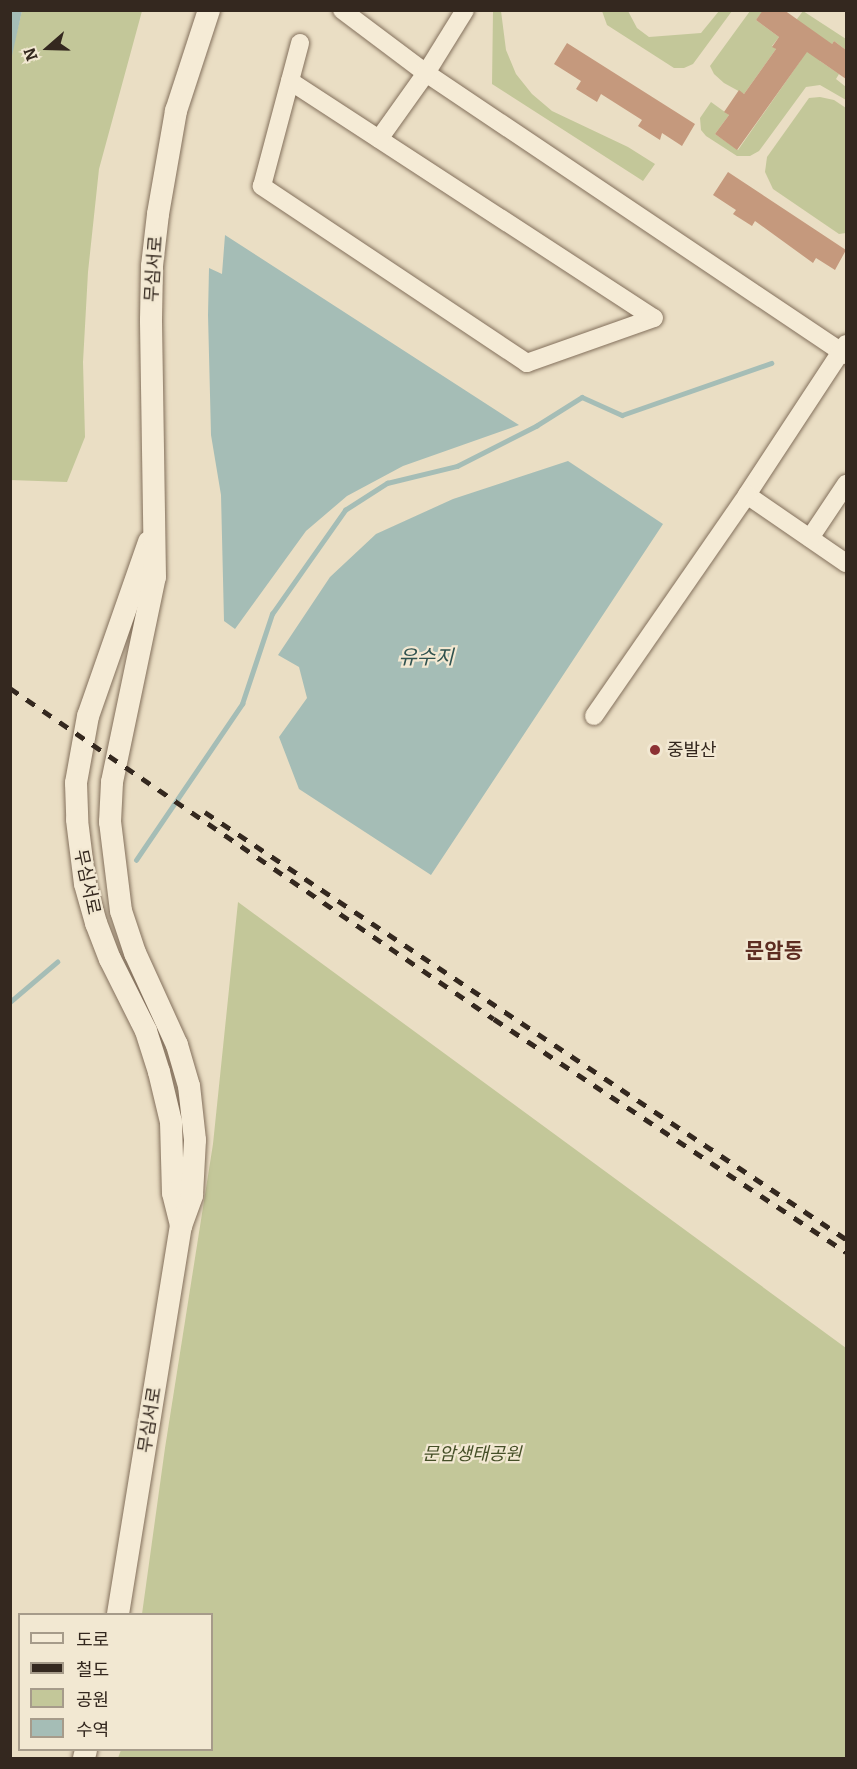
<!DOCTYPE html>
<html>
<head>
<meta charset="utf-8">
<style>
  body { margin:0 }
  #map { position:relative; width:857px; height:1769px; overflow:hidden; background:#eadec4; font-family:Bitter,"Noto Sans KR",serif }
  div>[style] { position:absolute }
  .green>* { inset:0; background:#c3c799 }
  .water>* { inset:0; background:#a5bdb6 }
  .stream>* { height:4.5px; margin:-2.25px; padding:0 2.25px; transform-origin:2.25px; border-radius:2.25px; background:#a5bdb6 }
  .building>* { inset:0; background:#c5997d }
  .roads { filter:drop-shadow(0 0 2px #83705c) drop-shadow(0 0 2px #83705c) }
  .minor>* { height:18px; margin:-9px; padding:0 9px; transform-origin:9px; border-radius:9px; background:#f5ebd6 }
  .tertiary>* { height:22px; margin:-11px; padding:0 11px; transform-origin:11px; border-radius:11px; background:#f5ebd6 }
  .rail>* { height:4.5px; margin-top:-2.25px; transform-origin:0; background:repeating-linear-gradient(90deg,#34281f 0 10px,transparent 0 20px) }
  .dots>* { width:16px; height:16px; translate:-50% -50%; box-sizing:border-box; border:3px solid #f2e8d2; border-radius:50% }
  span { translate:-50% -50%; white-space:nowrap; text-align:center; line-height:1.15; -webkit-text-stroke:4.5px #f2e8d2; paint-order:stroke }
  .street-label { font-size:18px; color:#34281f }
  .poi-label { font-size:18px; color:#34281f }
  .left { translate:0 -50%; text-align:left }
  .park-label { font-size:18px; color:#454f27; font-style:italic }
  .water-label { font-size:20px; color:#2f524f; font-style:italic }
  .quarter-label { font-size:21px; color:#5d2d22; font-weight:700 }
  .frame { position:absolute; inset:0; border:12px solid #34281f; pointer-events:none }
  .legend { position:absolute; left:18px; top:1613px; width:195px; height:138px; box-sizing:border-box; background:#f2e8d2; border:2px solid #a69b8a; margin:0; padding:8px 10px; list-style:none; font-size:18px; color:#34281f }
  .legend li { display:flex; align-items:center; gap:12px; height:30px }
  .legend b { width:30px; border:2px solid #a69b8a }
  .north { position:absolute; left:18px; top:18px; width:60px; height:60px; -webkit-text-stroke:4px #f2e8d2; paint-order:stroke; rotate:250deg; font-size:16px; font-weight:700; line-height:24px; text-align:center; color:#34281f }
  .north::after { content:''; display:block; margin:auto; width:21px; height:27px; background:#34281f; clip-path:polygon(50% 0,100% 100%,50% 72%,0 100%) }
</style>
</head>
<body>
<div id="map">
  <div class="green">
    <div style="clip-path:polygon(22px 11px,142px 11px,99px 169px,88px 272px,83px 362px,85px 437px,67px 482px,10px 480px,10px 60px)"></div>
    <div style="clip-path:polygon(493px 11px,501px 11px,506px 50px,516px 74px,532px 94px,552px 111px,628px 147px,655px 164px,643px 181px,492px 84px)"></div>
    <div style="clip-path:polygon(602px 11px,628px 11px,637px 28px,649px 37px,701px 33px,719px 11px,732px 11px,693px 64px,684px 68px,674px 68px,607px 25px)"></div>
    <div style="clip-path:polygon(750px 11px,763px 11px,756px 20px,779px 37px,772px 46px,776px 49px,744px 94px,724px 83px,714px 74px,710px 66px)"></div>
    <div style="clip-path:polygon(803px 11px,846px 39px,846px 50px,834px 41px,820px 61px,839px 74px,836px 79px,846px 87px,846px 100px,820px 85px,806px 87px,759px 151px,750px 156px,737px 156px,706px 136px,701px 130px,700px 118px,711px 102px,729px 115px,715px 134px,738px 150px,801px 60px,797px 19px)"></div>
    <div style="clip-path:polygon(820px 97px,834px 100px,846px 108px,846px 233px,839px 234px,773px 189px,765px 172px,767px 157px,809px 98px)"></div>
    <div style="clip-path:polygon(238px 902px,846px 1348px,846px 1758px,118px 1758px,121px 1750px,212px 1750px,212px 1614px,142px 1614px,165px 1448px,213px 1144px)"></div>
  </div>
  <div class="water">
    <div style="clip-path:polygon(11px 10px,22px 11px,11px 60px,10px 11px)"></div>
    <div style="clip-path:polygon(225px 235px,519px 425px,403px 466px,347px 496px,306px 531px,235px 629px,224px 621px,221px 495px,211px 435px,208px 315px,209px 268px,222px 274px)"></div>
    <div style="clip-path:polygon(568px 461px,663px 524px,431px 875px,299px 789px,279px 737px,307px 698px,299px 667px,278px 655px,330px 577px,376px 534px,453px 499px)"></div>
  </div>
  <div class="stream">
    <div style="left:136px;top:860px;width:189px;rotate:-55.8deg"></div>
    <div style="left:242px;top:704px;width:95px;rotate:-71.6deg"></div>
    <div style="left:272px;top:614px;width:127px;rotate:-54.9deg"></div>
    <div style="left:345px;top:510px;width:50px;rotate:-32.7deg"></div>
    <div style="left:387px;top:483px;width:72px;rotate:-13.7deg"></div>
    <div style="left:457px;top:466px;width:89px;rotate:-26.9deg"></div>
    <div style="left:536px;top:426px;width:54px;rotate:-32.2deg"></div>
    <div style="left:582px;top:397px;width:44px;rotate:24.2deg"></div>
    <div style="left:622px;top:415px;width:158px;rotate:-19.2deg"></div>
    <div style="left:10px;top:1002px;width:62px;rotate:-40.4deg"></div>
  </div>
  <div class="building">
    <div style="clip-path:polygon(763px 10px,784px 10px,832px 44px,834px 41px,846px 50px,846px 79px,807px 52px,737px 150px,715px 134px,729px 115px,724px 112px,739px 90px,744px 94px,776px 49px,772px 47px,779px 37px,756px 20px)"></div>
    <div style="clip-path:polygon(567px 43px,695px 124px,682px 146px,662px 133px,660px 140px,638px 126px,642px 120px,601px 94px,597px 102px,576px 89px,581px 81px,554px 64px)"></div>
    <div style="clip-path:polygon(728px 172px,846px 250px,835px 270px,816px 258px,813px 263px,755px 221px,752px 226px,733px 214px,736px 210px,713px 195px)"></div>
  </div>
  <div class="roads">
    <div class="minor">
      <div style="left:342px;top:10px;width:105px;rotate:36.9deg"></div>
      <div style="left:426px;top:73px;width:506px;rotate:33.88deg"></div>
      <div style="left:290px;top:81px;width:434px;rotate:33.1deg"></div>
      <div style="left:654px;top:318px;width:135px;rotate:160.5deg"></div>
      <div style="left:527px;top:363px;width:319px;rotate:-146.3deg"></div>
      <div style="left:262px;top:186px;width:148px;rotate:-75.1deg"></div>
      <div style="left:379px;top:139px;width:81px;rotate:-54.5deg"></div>
      <div style="left:426px;top:73px;width:74px;rotate:-58.2deg"></div>
      <div style="left:846px;top:344px;width:181px;rotate:123.3deg"></div>
      <div style="left:747px;top:495px;width:120px;rotate:34.5deg"></div>
      <div style="left:810px;top:538px;width:65px;rotate:-56.3deg"></div>
      <div style="left:594px;top:716px;width:269px;rotate:-55.3deg"></div>
    </div>
    <div class="tertiary">
      <div style="left:149px;top:542px;width:184px;rotate:109.3deg"></div>
      <div style="left:88px;top:716px;width:68px;rotate:100.2deg"></div>
      <div style="left:76px;top:783px;width:37px;rotate:88deg"></div>
      <div style="left:77px;top:820px;width:64px;rotate:82.9deg"></div>
      <div style="left:85px;top:884px;width:41px;rotate:74.2deg"></div>
      <div style="left:96px;top:923px;width:39px;rotate:69deg"></div>
      <div style="left:110px;top:959px;width:80px;rotate:63.4deg"></div>
      <div style="left:146px;top:1031px;width:43px;rotate:72.4deg"></div>
      <div style="left:159px;top:1072px;width:51px;rotate:76.5deg"></div>
      <div style="left:171px;top:1122px;width:71px;rotate:88.4deg"></div>
      <div style="left:173px;top:1193px;width:34px;rotate:76deg"></div>
      <div style="left:118px;top:1614px;width:393px;rotate:-80.8deg"></div>
      <div style="left:181px;top:1226px;width:33px;rotate:-70deg"></div>
      <div style="left:192px;top:1195px;width:55px;rotate:-86.9deg"></div>
      <div style="left:195px;top:1140px;width:54px;rotate:-96.3deg"></div>
      <div style="left:189px;top:1086px;width:43px;rotate:-106.3deg"></div>
      <div style="left:177px;top:1045px;width:101px;rotate:-114.5deg"></div>
      <div style="left:135px;top:953px;width:44px;rotate:-108.4deg"></div>
      <div style="left:121px;top:911px;width:90px;rotate:-97deg"></div>
      <div style="left:110px;top:822px;width:40px;rotate:-87.1deg"></div>
      <div style="left:112px;top:782px;width:209px;rotate:-78.2deg"></div>
      <div style="left:155px;top:577px;width:257px;rotate:-90.9deg"></div>
      <div style="left:151px;top:320px;width:54px;rotate:-88.9deg"></div>
      <div style="left:152px;top:266px;width:52px;rotate:-83.4deg"></div>
      <div style="left:158px;top:214px;width:105px;rotate:-80.1deg"></div>
      <div style="left:176px;top:111px;width:106px;rotate:-71.9deg"></div>
      <div style="left:84px;top:1758px;width:8px;rotate:-76deg"></div>
    </div>
  </div>
  <div class="rail">
    <div style="left:10px;top:688px;width:586px;rotate:34.37deg"></div>
    <div style="left:494px;top:1019px;width:422px;rotate:33.5deg"></div>
    <div style="left:205px;top:812px;width:770px;rotate:33.67deg"></div>
  </div>
  <div class="dots">
    <div style="left:655px;top:750px;background:#8c3134"></div>
  </div>
  <div class="street-label">
    <span style="left:154px;top:269px;rotate:-86deg">무심서로</span>
    <span style="left:87px;top:882px;rotate:78deg">무심서로</span>
    <span style="left:150px;top:1420px;rotate:-81deg">무심서로</span>
  </div>
  <div class="poi-label">
    <span class="left" style="left:667px;top:750px">중발산</span>
  </div>
  <div class="park-label">
    <span style="left:472px;top:1454px">문암생태공원</span>
  </div>
  <div class="water-label">
    <span style="left:426px;top:657px">유수지</span>
  </div>
  <div class="quarter-label">
    <span style="left:774px;top:951px">문암동</span>
  </div>
  <div class="frame"></div>
  <ul class="legend">
  <li><b style="height:8px;background:#f5ebd6"></b>도로</li>
  <li><b style="height:8px;background:#34281f"></b>철도</li>
  <li><b style="height:16px;background:#c3c799"></b>공원</li>
  <li><b style="height:16px;background:#a5bdb6"></b>수역</li>
  </ul>
  <div class="north">N</div>
</div>
</body>
</html>
